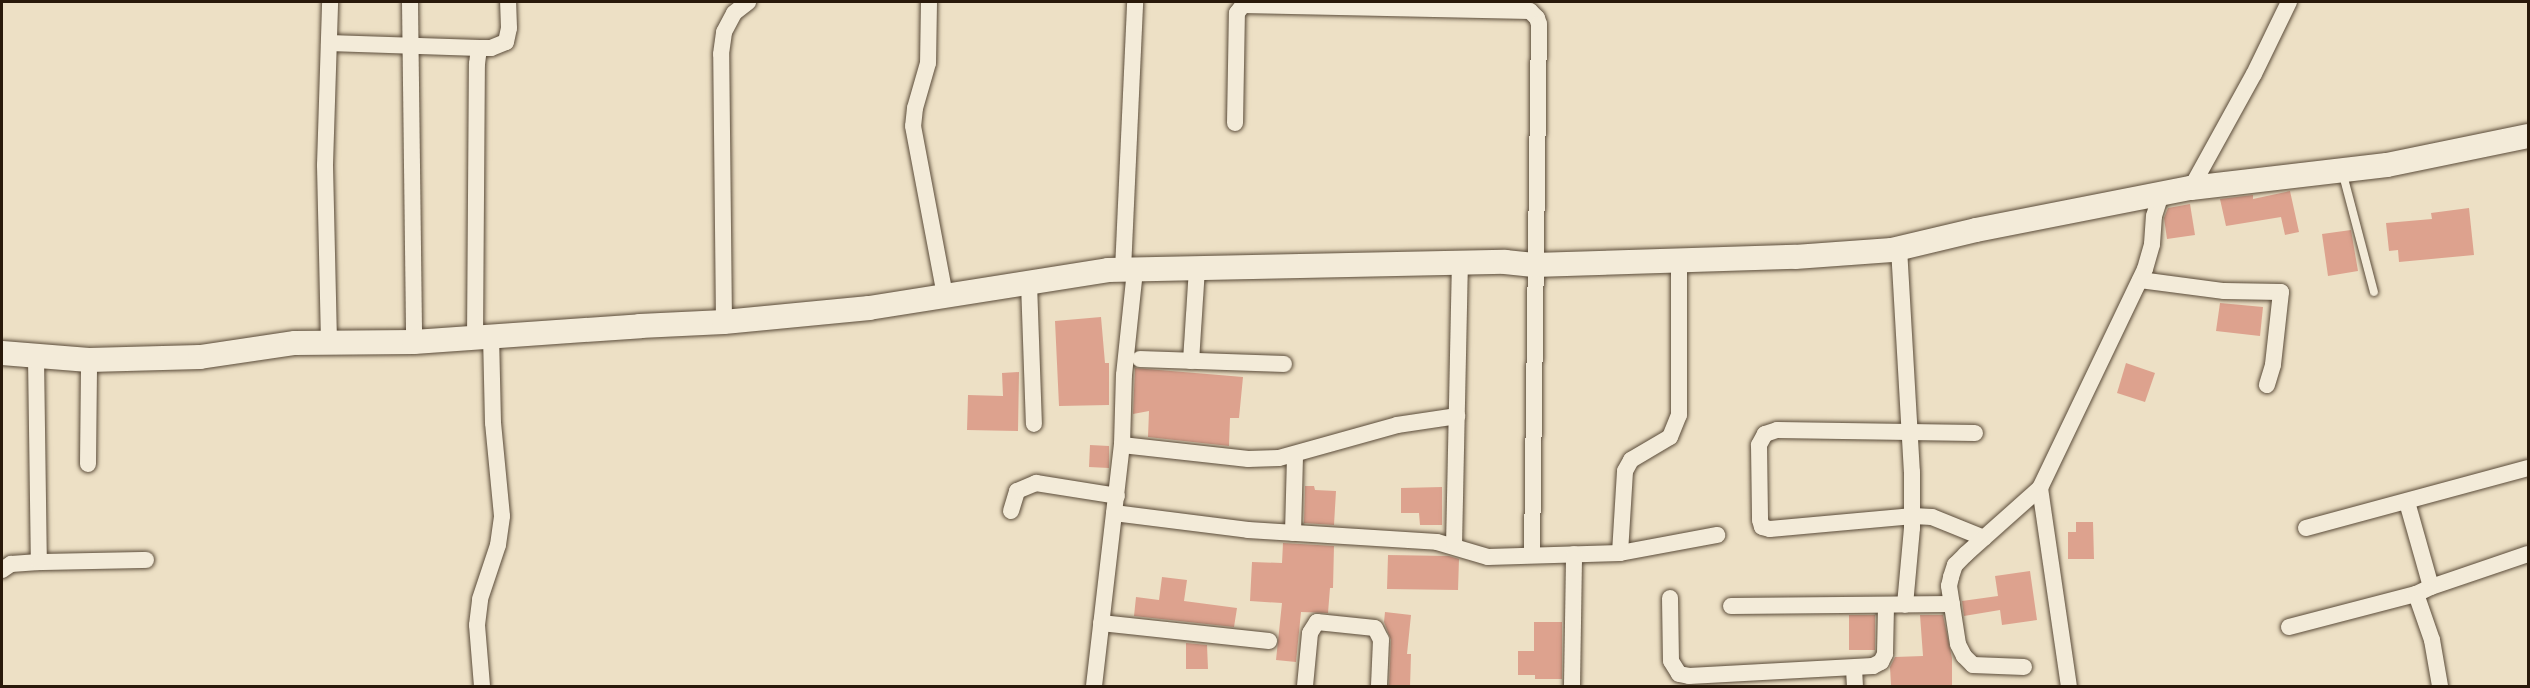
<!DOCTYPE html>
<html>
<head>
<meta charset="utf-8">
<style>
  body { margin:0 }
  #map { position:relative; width:2530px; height:688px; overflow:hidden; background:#ede0c5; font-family:"Sorts Mill Goudy",serif }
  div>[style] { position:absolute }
  .building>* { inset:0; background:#dda28e }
  .roads { filter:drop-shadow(0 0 2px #5a4b39) drop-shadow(0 0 2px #5a4b39) }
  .lane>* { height:8px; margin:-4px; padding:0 4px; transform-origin:4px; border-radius:4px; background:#f3ebd9 }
  .street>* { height:16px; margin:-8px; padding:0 8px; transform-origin:8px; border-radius:8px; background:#f3ebd9 }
  .secondary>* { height:24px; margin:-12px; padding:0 12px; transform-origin:12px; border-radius:12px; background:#f3ebd9 }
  span { translate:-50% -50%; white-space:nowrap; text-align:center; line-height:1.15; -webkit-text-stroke:5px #f3ebd9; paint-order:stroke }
  .frame { position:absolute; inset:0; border:3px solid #29190a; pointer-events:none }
</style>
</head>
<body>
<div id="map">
  <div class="building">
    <div style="clip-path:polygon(2290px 191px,2299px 232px,2285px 235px,2281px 217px,2226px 226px,2220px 199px,2253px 195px,2253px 199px)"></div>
    <div style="clip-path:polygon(2190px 204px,2195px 235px,2167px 239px,2164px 218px,2168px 208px)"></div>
    <div style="clip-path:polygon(2469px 208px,2474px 255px,2399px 262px,2398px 250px,2389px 251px,2386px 223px,2432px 219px,2431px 213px)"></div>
    <div style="clip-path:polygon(2351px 230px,2358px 271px,2328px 276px,2322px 234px)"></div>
    <div style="clip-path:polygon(2220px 303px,2263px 307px,2260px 336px,2216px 331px)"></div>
    <div style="clip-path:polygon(1101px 317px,1105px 363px,1109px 363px,1109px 405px,1059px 406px,1055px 321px)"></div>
    <div style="clip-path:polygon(2126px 363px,2155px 373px,2145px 402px,2117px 393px)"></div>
    <div style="clip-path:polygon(1135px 368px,1243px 377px,1239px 418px,1230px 418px,1229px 446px,1148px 437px,1149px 411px,1133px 414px)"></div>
    <div style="clip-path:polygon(1019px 372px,1018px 431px,967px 430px,968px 395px,1003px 396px,1002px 373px)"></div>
    <div style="clip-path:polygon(1090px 445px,1109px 446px,1109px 468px,1089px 467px)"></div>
    <div style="clip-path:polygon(1305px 486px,1314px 486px,1315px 490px,1336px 491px,1334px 525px,1304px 523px)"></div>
    <div style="clip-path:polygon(1442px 487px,1442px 525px,1420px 525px,1419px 513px,1401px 513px,1401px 488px)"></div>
    <div style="clip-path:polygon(2076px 522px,2093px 522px,2094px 559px,2068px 559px,2068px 532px,2076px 532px)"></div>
    <div style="clip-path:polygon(1283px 543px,1334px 546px,1333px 588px,1330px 588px,1328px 613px,1301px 612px,1296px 662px,1276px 660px,1282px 603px,1250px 601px,1252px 562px,1282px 563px)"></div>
    <div style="clip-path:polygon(1388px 555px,1449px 556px,1459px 559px,1458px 590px,1387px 589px)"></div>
    <div style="clip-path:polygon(2030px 571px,2037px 620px,2002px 625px,2000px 610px,1964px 616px,1962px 601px,1998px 596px,1995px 576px)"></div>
    <div style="clip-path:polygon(1162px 577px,1187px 580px,1184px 601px,1237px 608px,1234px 627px,1134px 616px,1136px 597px,1159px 600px)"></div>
    <div style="clip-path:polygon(1385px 612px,1411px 615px,1407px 654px,1411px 654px,1410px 687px,1389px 687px,1391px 640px,1384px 622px)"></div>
    <div style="clip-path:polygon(1849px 615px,1875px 615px,1875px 650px,1849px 650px)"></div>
    <div style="clip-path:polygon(1920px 615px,1943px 615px,1952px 658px,1952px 685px,1891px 685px,1890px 667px,1895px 657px,1923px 656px)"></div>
    <div style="clip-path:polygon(1534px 622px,1562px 622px,1562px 679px,1535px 679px,1535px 675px,1518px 675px,1518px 651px,1534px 651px)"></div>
    <div style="clip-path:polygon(1186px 643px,1207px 645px,1208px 669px,1186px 669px)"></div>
  </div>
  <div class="roads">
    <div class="lane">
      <div style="left:2342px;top:171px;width:125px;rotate:75.2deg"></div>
    </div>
    <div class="street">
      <div style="left:410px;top:2px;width:340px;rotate:89.3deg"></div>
      <div style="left:929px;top:2px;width:61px;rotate:90.9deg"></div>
      <div style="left:928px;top:63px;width:47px;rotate:106.1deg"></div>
      <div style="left:915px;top:108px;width:18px;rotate:96deg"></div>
      <div style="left:913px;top:126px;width:173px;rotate:79.3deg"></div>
      <div style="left:329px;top:43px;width:150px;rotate:1.9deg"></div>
      <div style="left:1235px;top:123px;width:110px;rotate:-89deg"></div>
      <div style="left:1237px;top:13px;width:10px;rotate:-53deg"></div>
      <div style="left:1243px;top:5px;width:287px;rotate:1.2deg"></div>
      <div style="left:1530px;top:11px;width:10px;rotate:45deg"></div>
      <div style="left:1537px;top:18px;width:6px;rotate:72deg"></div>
      <div style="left:1539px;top:24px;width:530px;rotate:90.76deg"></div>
      <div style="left:2191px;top:188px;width:130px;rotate:-61.1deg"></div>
      <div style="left:2254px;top:74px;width:80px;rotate:-64.1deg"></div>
      <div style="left:1899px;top:248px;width:224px;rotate:86.7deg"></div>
      <div style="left:1912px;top:472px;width:56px;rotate:90deg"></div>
      <div style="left:1912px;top:528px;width:77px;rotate:95.2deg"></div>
      <div style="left:1123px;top:270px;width:268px;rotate:-87.4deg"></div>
      <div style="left:2140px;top:280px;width:85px;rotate:7.5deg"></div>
      <div style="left:2224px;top:291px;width:57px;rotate:1deg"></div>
      <div style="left:2281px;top:292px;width:73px;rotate:96.3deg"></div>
      <div style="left:2273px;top:365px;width:21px;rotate:107deg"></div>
      <div style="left:1029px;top:283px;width:141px;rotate:88deg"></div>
      <div style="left:724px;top:322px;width:268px;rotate:-90.6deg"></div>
      <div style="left:721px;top:54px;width:22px;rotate:-82deg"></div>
      <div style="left:724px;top:32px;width:21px;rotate:-62deg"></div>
      <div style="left:734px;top:13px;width:18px;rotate:-38deg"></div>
      <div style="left:475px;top:339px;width:275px;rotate:-89.6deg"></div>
      <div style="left:477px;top:64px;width:16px;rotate:-83deg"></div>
      <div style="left:479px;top:48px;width:12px"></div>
      <div style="left:491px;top:48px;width:16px;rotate:-22deg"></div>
      <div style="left:506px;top:42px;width:14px;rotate:-78deg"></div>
      <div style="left:509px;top:28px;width:26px;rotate:-92deg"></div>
      <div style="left:329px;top:342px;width:177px;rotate:-91.3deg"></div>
      <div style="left:325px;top:165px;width:163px;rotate:-88.2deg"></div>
      <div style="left:36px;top:357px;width:205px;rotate:89.2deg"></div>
      <div style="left:1140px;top:359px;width:144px;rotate:2deg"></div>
      <div style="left:1191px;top:361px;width:92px;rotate:-86.3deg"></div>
      <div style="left:1975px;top:433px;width:198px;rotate:-179.1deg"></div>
      <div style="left:1777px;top:430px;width:13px;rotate:162deg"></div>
      <div style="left:1765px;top:434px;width:13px;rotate:119deg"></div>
      <div style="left:1759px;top:445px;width:75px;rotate:89.2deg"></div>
      <div style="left:1760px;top:520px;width:7px;rotate:74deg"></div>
      <div style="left:1762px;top:527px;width:8px;rotate:14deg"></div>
      <div style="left:1770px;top:529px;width:144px;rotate:-5.2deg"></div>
      <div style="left:1913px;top:516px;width:19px;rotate:3deg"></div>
      <div style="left:1932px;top:517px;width:56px;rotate:22deg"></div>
      <div style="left:1122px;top:445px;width:127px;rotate:6.3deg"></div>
      <div style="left:1248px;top:459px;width:31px;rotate:-2deg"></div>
      <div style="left:1279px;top:458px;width:123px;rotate:-15.6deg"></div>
      <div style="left:1397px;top:425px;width:61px;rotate:-8.5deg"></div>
      <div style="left:88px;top:464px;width:104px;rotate:-89.4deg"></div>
      <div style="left:2040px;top:488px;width:200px;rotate:81.7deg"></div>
      <div style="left:2407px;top:502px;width:88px;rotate:74.2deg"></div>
      <div style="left:2431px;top:587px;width:102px;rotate:-18.8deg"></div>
      <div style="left:1011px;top:511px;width:21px;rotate:-73deg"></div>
      <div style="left:1017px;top:491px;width:21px;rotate:-23deg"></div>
      <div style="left:1036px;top:483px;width:82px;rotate:9.1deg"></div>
      <div style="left:1114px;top:513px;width:135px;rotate:7.2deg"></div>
      <div style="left:1248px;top:530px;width:189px;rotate:3.6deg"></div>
      <div style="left:1437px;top:542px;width:53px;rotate:16.4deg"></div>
      <div style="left:1488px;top:557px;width:132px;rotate:-1.7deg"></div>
      <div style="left:1620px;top:553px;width:99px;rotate:-10.5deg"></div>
      <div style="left:2306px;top:528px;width:230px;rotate:-15.1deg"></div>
      <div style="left:1293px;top:533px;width:78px;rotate:-88.5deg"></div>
      <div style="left:1454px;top:546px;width:284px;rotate:-88.8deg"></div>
      <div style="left:1620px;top:553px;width:82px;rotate:-86.5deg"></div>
      <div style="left:1625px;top:471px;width:13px;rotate:-61deg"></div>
      <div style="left:1631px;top:460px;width:45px;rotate:-30.5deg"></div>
      <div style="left:1670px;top:437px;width:24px;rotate:-68deg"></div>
      <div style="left:1679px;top:415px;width:154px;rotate:-90deg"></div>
      <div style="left:2px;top:570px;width:11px;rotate:-34deg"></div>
      <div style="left:11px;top:564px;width:28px;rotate:-4deg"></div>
      <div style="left:39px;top:562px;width:107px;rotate:-1.1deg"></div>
      <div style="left:2416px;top:594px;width:49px;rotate:70.8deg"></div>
      <div style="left:2432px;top:640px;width:47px;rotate:80.1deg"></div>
      <div style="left:1670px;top:598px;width:63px;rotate:89.1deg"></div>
      <div style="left:1671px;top:661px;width:15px;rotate:58deg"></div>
      <div style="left:1679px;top:674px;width:10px;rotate:11deg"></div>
      <div style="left:1689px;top:676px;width:184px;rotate:-3.1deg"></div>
      <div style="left:1873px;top:666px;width:9px;rotate:-27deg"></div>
      <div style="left:1881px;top:662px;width:9px;rotate:-63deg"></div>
      <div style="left:1885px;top:654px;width:49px;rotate:-88.8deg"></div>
      <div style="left:1731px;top:606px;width:221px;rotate:-0.5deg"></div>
      <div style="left:1101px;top:623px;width:169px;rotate:6.1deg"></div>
      <div style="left:2289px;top:627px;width:131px;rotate:-14.6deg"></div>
      <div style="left:2416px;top:594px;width:17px;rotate:-25deg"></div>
      <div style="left:2024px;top:667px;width:51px;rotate:-177.8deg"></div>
      <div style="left:1973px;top:665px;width:13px;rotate:-135deg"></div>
      <div style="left:1964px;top:656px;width:13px;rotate:-117deg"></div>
      <div style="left:1958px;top:644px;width:59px;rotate:-98.8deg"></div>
      <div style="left:1949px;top:586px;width:9px;rotate:-77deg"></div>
      <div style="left:1951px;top:577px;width:13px;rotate:-72deg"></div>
      <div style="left:1955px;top:565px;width:16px;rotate:-45deg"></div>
      <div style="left:1966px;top:554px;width:99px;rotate:-41.7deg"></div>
      <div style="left:2040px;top:488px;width:243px;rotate:-64.4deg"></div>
      <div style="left:2145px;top:269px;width:26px;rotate:-74deg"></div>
      <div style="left:2152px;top:244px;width:28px;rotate:-86deg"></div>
      <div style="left:2154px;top:216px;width:23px;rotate:-72deg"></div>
      <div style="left:1854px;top:668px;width:18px;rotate:87deg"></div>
      <div style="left:482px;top:686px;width:61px;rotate:-94.7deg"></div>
      <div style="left:477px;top:625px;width:26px;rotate:-83deg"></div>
      <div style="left:480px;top:599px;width:57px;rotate:-71.6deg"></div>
      <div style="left:498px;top:545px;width:29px;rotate:-82deg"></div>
      <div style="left:502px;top:516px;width:93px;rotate:-95.5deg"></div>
      <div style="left:493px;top:423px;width:86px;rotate:-91.3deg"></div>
      <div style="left:1094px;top:686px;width:243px;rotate:-83.4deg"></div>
      <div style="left:1122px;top:445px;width:70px;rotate:-88.4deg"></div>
      <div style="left:1124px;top:375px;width:106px;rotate:-84deg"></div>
      <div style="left:1305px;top:686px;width:53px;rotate:-84.6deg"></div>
      <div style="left:1310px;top:633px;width:13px;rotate:-58deg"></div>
      <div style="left:1317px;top:622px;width:58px;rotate:5.9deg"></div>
      <div style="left:1375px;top:628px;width:13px;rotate:63deg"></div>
      <div style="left:1381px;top:640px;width:46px;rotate:92.5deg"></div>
      <div style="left:1572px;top:686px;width:132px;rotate:-89.1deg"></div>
    </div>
    <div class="secondary">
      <div style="left:2px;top:353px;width:87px;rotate:4.6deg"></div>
      <div style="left:89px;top:360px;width:111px;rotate:-1.5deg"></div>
      <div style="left:200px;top:357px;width:96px;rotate:-8.4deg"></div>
      <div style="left:295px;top:343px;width:119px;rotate:-0.5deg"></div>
      <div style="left:414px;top:342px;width:227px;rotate:-4deg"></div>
      <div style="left:640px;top:326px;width:84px;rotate:-2.7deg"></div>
      <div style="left:724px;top:322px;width:146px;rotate:-5.5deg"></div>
      <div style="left:869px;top:308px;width:242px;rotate:-9deg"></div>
      <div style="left:1108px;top:270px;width:397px;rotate:-1.2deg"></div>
      <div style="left:1505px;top:262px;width:29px;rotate:6deg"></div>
      <div style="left:1534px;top:265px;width:261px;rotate:-1.8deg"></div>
      <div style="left:1795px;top:257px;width:97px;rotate:-4.1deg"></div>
      <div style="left:1892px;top:250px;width:86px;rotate:-13.4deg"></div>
      <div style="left:1976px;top:230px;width:219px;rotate:-11.1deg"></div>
      <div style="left:2191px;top:188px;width:197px;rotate:-6.7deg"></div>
      <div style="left:2387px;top:165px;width:144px;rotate:-11.6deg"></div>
    </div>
  </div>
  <div class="frame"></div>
</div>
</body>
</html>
